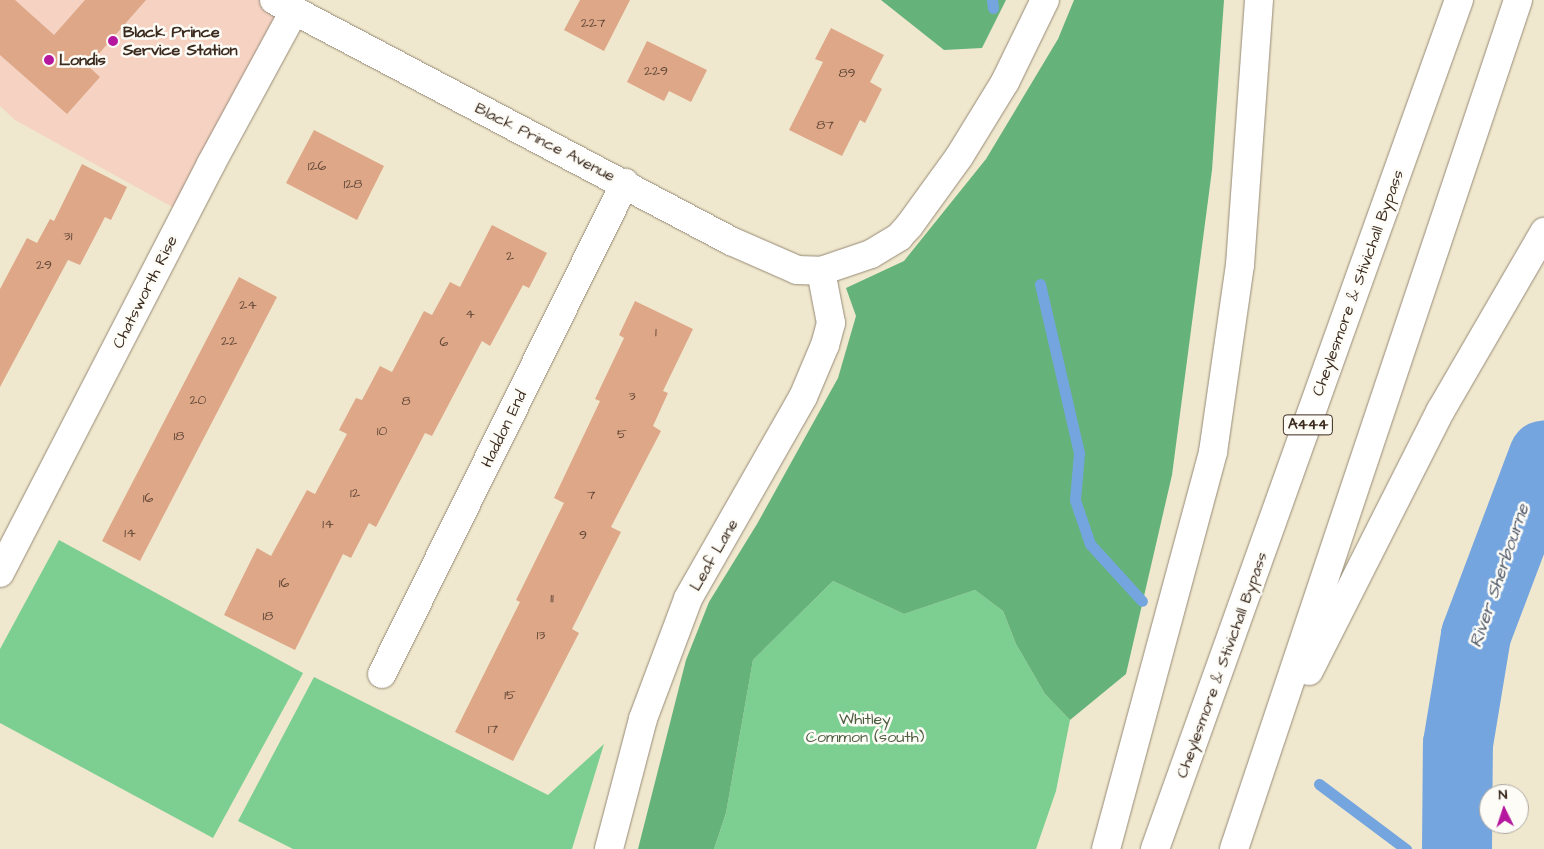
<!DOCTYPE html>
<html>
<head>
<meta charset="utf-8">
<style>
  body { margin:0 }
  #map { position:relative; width:1544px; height:849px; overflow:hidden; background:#f0e8ce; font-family:"Architects Daughter",sans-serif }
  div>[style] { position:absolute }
  .built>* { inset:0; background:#f5d2c2 }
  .green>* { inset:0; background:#7ccf91 }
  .forest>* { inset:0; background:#65b27b }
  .stream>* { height:11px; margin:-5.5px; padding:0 5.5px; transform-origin:5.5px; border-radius:5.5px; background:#75a5df }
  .river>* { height:70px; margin:-35px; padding:0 35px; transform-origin:35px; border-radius:35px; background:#75a5df }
  .building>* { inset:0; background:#dda788 }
  .roads { filter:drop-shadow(0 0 1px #968976) drop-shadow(0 0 1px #968976) }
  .minor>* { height:28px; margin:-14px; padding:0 14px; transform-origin:14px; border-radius:14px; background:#fff }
  .highway>* { height:28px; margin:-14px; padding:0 14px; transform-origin:14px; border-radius:14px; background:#fff }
  .dots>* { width:14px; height:14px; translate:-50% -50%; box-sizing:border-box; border:2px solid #fdfcf7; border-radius:50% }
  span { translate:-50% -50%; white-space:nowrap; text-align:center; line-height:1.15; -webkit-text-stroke:5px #fdfcf7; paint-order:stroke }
  .number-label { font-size:14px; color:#644938 }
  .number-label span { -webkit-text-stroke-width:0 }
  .shield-label span { padding:1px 4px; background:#fdfcf7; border:1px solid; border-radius:4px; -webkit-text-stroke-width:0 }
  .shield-label { font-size:15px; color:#3b2a1e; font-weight:700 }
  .poi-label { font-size:16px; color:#3b2a1e; font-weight:700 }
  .left { translate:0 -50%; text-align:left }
  .street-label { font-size:16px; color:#3b2a1e }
  .park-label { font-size:16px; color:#4e5c40 }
  .water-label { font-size:18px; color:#525b6b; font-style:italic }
  .north { position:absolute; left:1479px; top:784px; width:50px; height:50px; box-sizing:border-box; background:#fdfcf7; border:1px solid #afa8a0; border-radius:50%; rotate:356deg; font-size:14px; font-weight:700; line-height:20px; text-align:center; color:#3b2a1e }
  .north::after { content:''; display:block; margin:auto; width:18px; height:22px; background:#b5179e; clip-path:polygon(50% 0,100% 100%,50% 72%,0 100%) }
</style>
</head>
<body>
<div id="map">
  <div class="built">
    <div style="clip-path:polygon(0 0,274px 0,293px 13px,185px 214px,15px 120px,0 106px)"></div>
  </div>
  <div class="green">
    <div style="clip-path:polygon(59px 540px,303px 673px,213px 838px,0 723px,0 649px)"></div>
    <div style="clip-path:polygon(833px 581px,904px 614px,975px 590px,1003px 611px,1016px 644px,1045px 694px,1070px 720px,1056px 791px,1036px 849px,714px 849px,726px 813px,753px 660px)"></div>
    <div style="clip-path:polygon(314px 677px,548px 795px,604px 744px,572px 849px,293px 849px,238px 821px)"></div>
  </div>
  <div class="forest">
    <div style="clip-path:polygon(881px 0,1006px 0,982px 48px,944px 50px)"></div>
    <div style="clip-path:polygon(1074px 0,1224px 0,1212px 170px,1172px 475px,1126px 674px,1070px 720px,1045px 694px,1016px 644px,1003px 611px,975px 590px,904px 614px,833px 581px,753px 660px,726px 813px,714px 849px,638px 849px,686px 660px,709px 602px,757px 524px,838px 378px,856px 316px,846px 288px,904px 261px,986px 159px,1058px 39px)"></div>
  </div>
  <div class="stream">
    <div style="left:992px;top:0;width:8px;rotate:83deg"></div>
    <div style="left:1040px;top:284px;width:173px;rotate:77deg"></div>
    <div style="left:1079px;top:453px;width:47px;rotate:94.9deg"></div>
    <div style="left:1075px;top:500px;width:46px;rotate:71.2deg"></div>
    <div style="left:1090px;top:544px;width:77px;rotate:47.6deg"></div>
    <div style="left:1319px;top:784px;width:109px;rotate:36.8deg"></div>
  </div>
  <div class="river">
    <div style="left:1457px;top:849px;width:105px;rotate:-89.5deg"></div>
    <div style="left:1458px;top:744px;width:110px;rotate:-80.6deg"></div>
    <div style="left:1476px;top:635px;width:192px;rotate:-69.3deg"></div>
  </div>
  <div class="building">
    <div style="clip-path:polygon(0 0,15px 0,54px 35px,85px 0,146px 0,88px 66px,100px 77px,67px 114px,0 55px)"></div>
    <div style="clip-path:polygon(580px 0,630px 0,604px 51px,564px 30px)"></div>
    <div style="clip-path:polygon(831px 28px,884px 55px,870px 82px,882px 89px,865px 123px,860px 120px,842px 156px,789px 130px,823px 62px,815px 59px)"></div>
    <div style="clip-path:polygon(647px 41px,707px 70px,691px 102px,669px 91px,664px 101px,627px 82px)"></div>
    <div style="clip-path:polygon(314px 130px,384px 166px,357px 220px,286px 183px)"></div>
    <div style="clip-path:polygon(82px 164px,127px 187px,111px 220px,105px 217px,80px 265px,68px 260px,0 387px,0 289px,27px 238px,37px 243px,50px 219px,54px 221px)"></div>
    <div style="clip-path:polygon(492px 225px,547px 253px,529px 288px,523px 285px,490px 346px,482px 341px,432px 436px,425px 433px,376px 527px,369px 523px,351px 558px,343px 554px,295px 650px,224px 615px,257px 548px,271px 556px,307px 490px,315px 494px,347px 434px,339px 430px,356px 398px,362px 400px,380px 366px,392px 372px,424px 311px,432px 315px,450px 282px,460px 287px)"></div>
    <div style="clip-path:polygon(239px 277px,277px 297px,140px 561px,102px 541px)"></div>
    <div style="clip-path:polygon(635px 301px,693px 329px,663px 391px,668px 393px,653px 426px,661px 431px,611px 527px,621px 532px,572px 629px,579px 633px,513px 761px,455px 732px,520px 602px,516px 600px,564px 503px,554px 498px,600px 401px,595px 399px,624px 338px,619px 335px)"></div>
  </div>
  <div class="roads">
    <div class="minor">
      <div style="left:274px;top:0;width:517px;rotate:27.81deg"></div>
      <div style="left:731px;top:241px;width:72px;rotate:23.7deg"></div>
      <div style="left:797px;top:270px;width:24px;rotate:2deg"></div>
      <div style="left:821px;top:271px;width:53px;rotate:79.1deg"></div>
      <div style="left:831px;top:323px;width:23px;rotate:105deg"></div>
      <div style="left:825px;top:345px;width:56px;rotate:112.9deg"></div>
      <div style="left:803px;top:397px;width:232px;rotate:119.7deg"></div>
      <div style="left:688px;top:599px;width:128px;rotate:110.6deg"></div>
      <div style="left:643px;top:719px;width:134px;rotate:104.7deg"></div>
      <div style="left:0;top:573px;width:460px;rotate:-62.7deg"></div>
      <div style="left:211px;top:164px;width:172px;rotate:-61.5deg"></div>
      <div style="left:382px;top:674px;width:548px;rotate:-63.67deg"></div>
    </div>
    <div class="highway">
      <div style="left:821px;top:271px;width:53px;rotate:-18.8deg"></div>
      <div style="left:871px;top:254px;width:33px;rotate:-31deg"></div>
      <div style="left:899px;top:237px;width:15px;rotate:-48deg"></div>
      <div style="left:909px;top:226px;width:85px;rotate:-54.1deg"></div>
      <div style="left:959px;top:157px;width:88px;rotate:-58.5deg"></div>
      <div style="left:1005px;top:82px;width:91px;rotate:-64deg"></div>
      <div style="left:1309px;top:671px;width:292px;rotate:-63.2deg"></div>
      <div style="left:1441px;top:410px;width:206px;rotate:-59.9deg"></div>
      <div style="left:1106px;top:849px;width:411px;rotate:-74.9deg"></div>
      <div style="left:1213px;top:452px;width:189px;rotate:-81.8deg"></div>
      <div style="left:1240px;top:265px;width:266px;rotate:-85.9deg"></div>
      <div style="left:1155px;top:849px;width:902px;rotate:-70.3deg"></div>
      <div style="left:1234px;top:849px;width:895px;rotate:-71.5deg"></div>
    </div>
  </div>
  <div class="dots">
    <div style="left:113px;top:41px;background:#b5179e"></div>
    <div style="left:49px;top:60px;background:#b5179e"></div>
  </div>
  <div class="number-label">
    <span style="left:593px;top:23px">227</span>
    <span style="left:656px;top:71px">229</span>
    <span style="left:847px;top:73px">89</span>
    <span style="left:825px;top:125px">87</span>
    <span style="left:317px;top:166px">126</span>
    <span style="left:353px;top:184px">128</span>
    <span style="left:68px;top:236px">31</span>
    <span style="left:510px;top:256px">2</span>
    <span style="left:44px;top:265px">29</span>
    <span style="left:248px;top:305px">24</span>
    <span style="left:470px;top:314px">4</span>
    <span style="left:656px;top:332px">1</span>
    <span style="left:229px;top:341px">22</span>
    <span style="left:444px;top:342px">6</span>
    <span style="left:632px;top:396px">3</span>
    <span style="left:198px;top:400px">20</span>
    <span style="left:406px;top:401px">8</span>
    <span style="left:382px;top:431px">10</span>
    <span style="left:622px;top:434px">5</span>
    <span style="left:179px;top:436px">18</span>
    <span style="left:355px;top:493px">12</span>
    <span style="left:591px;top:495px">7</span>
    <span style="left:148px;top:498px">16</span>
    <span style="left:328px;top:524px">14</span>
    <span style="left:130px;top:533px">14</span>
    <span style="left:583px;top:535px">9</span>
    <span style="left:284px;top:583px">16</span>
    <span style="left:552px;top:598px">11</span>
    <span style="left:268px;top:616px">18</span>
    <span style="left:541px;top:635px">13</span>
    <span style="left:510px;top:695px">15</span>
    <span style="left:493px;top:729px">17</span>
  </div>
  <div class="shield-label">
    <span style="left:1308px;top:425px">A444</span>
  </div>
  <div class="poi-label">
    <span class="left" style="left:123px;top:41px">Black Prince<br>Service Station</span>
    <span class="left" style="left:59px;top:60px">Londis</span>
  </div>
  <div class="street-label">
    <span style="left:545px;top:142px;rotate:27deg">Black Prince Avenue</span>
    <span style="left:1358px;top:283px;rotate:-70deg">Cheylesmore &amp; Stivichall Bypass</span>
    <span style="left:145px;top:292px;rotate:-63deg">Chatsworth Rise</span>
    <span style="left:504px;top:429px;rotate:-64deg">Haddon End</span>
    <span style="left:714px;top:555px;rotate:-60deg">Leaf Lane</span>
    <span style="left:1222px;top:665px;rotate:-70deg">Cheylesmore &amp; Stivichall Bypass</span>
  </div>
  <div class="park-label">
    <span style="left:865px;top:728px">Whitley<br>Common (south)</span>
  </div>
  <div class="water-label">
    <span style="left:1500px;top:576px;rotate:-71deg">River Sherbourne</span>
  </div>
  <div class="north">N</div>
</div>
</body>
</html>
